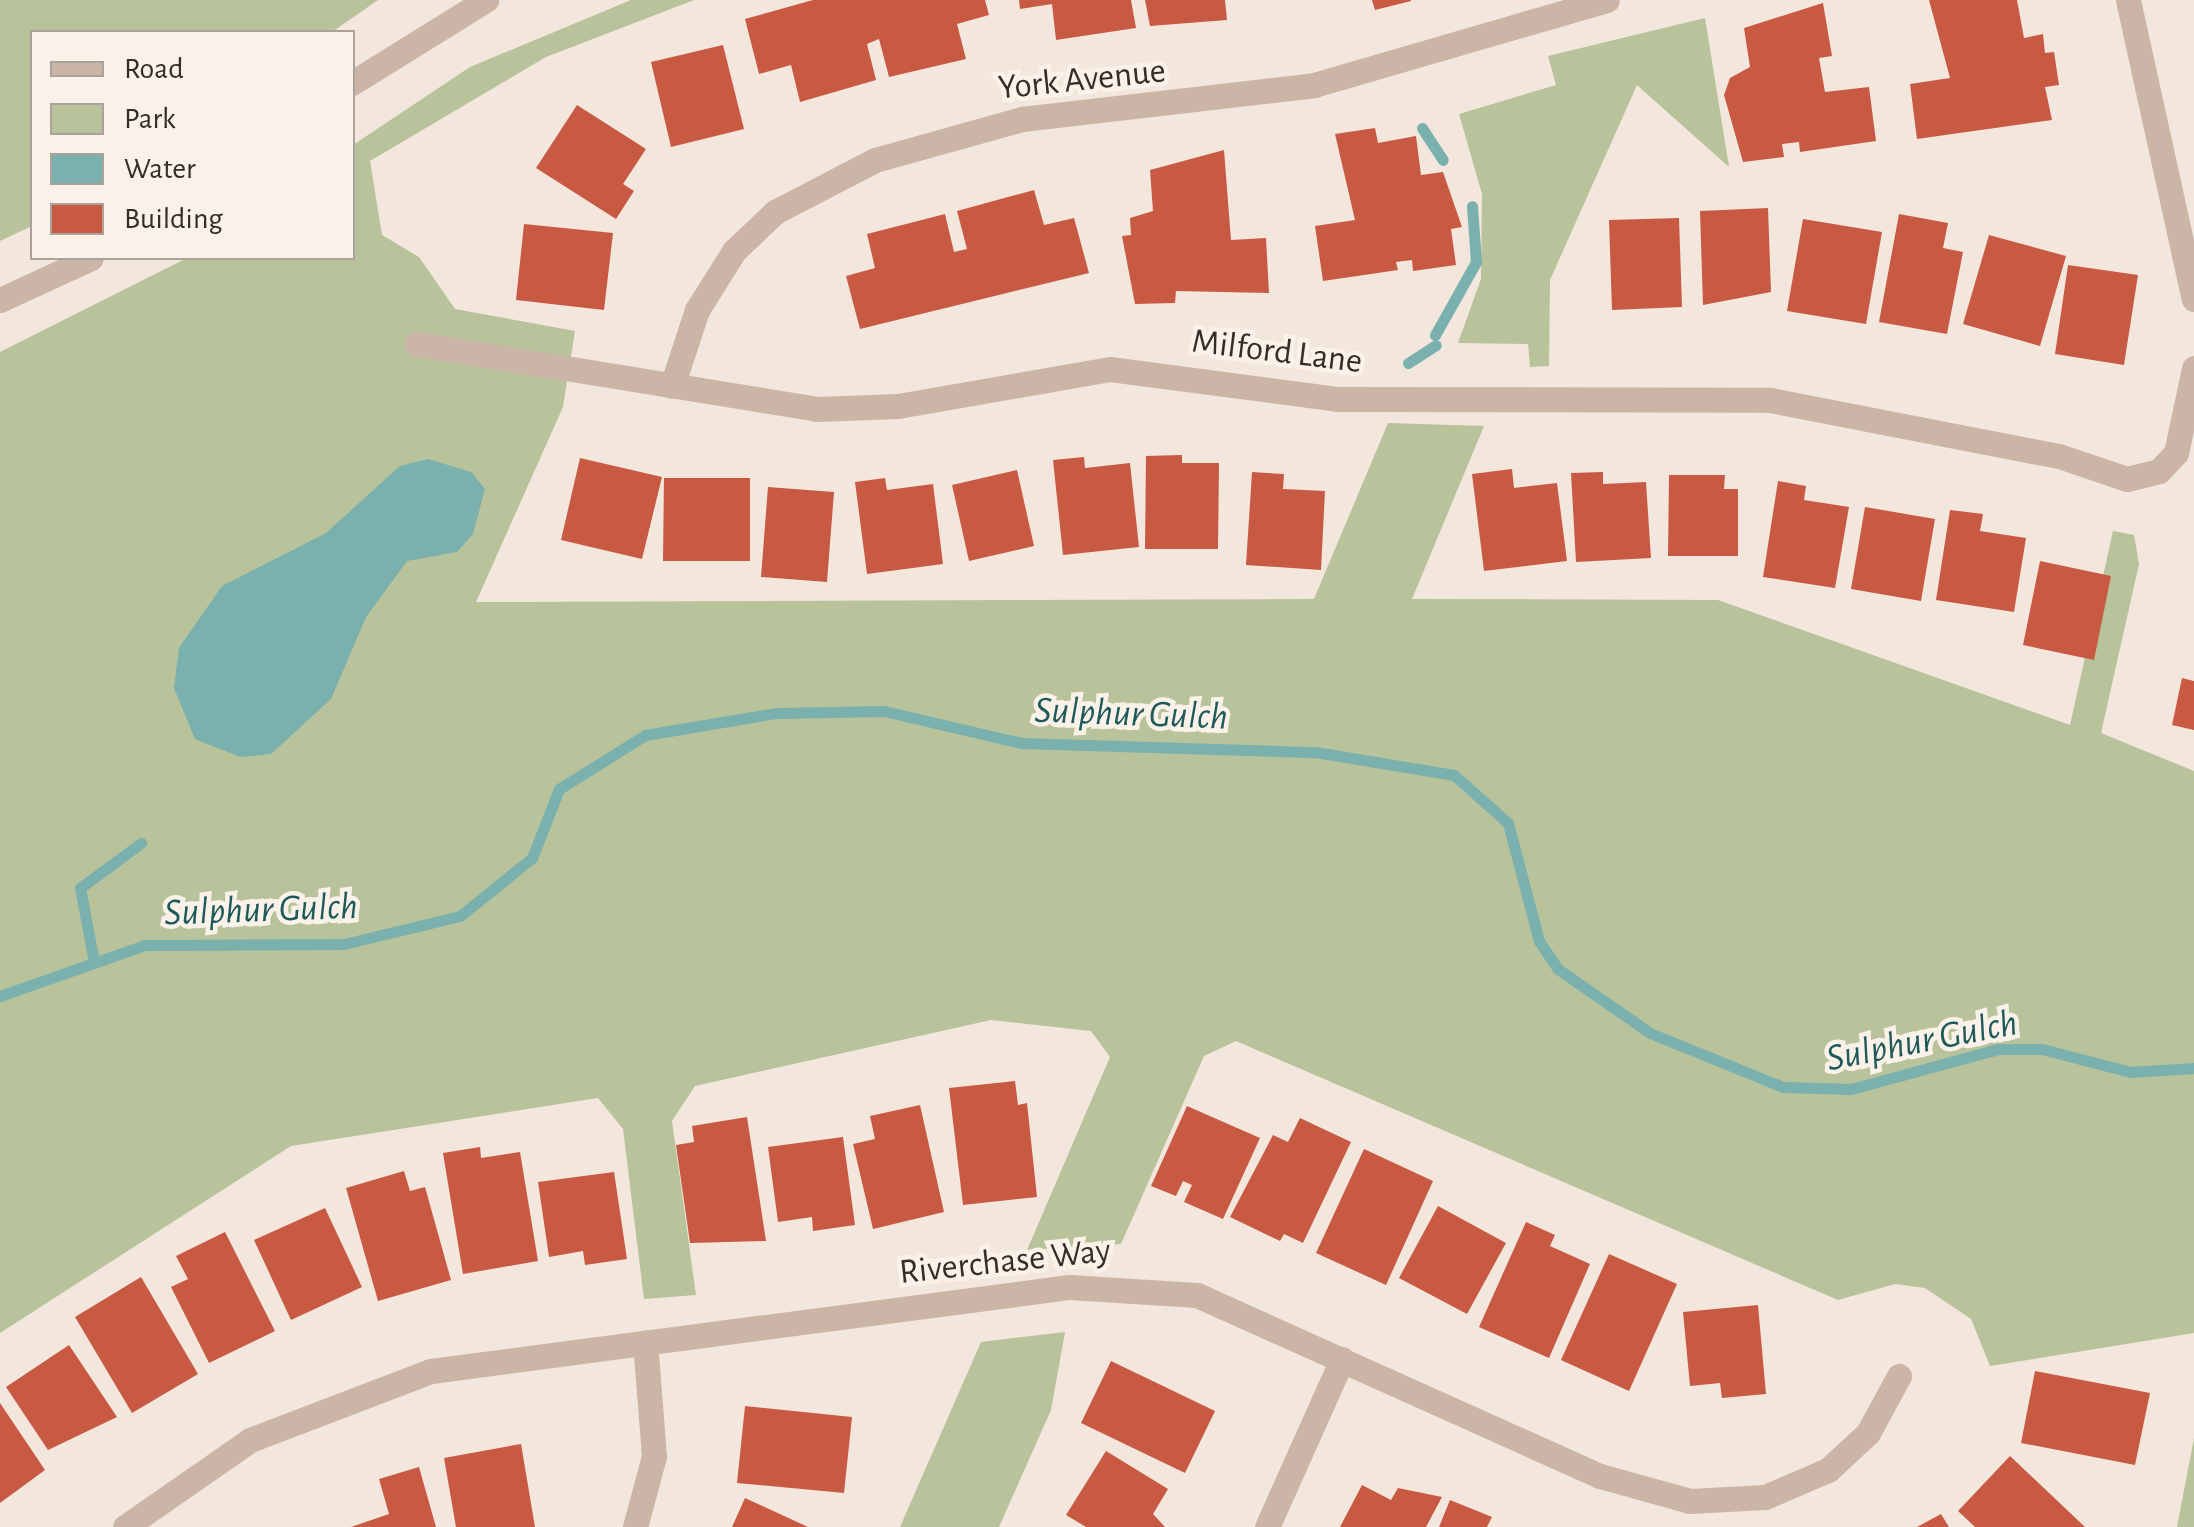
<!DOCTYPE html>
<html>
<head>
<meta charset="utf-8">
<style>
  body { margin:0 }
  #map { position:relative; width:2194px; height:1527px; overflow:hidden; background:#f3e6dc; font-family:"Alegreya Sans",sans-serif }
  div>[style] { position:absolute }
  .green>* { inset:0; background:#b8c29b }
  .water>* { inset:0; background:#7ab0ae }
  .stream>* { height:11px; margin:-5.5px; padding:0 5.5px; transform-origin:5.5px; border-radius:5.5px; background:#7ab0ae }
  .building>* { inset:0; background:#c85a44 }
  .minor>* { height:25px; margin:-12.5px; padding:0 12.5px; transform-origin:12.5px; border-radius:12.5px; background:#cbb5a7 }
  .tertiary>* { height:25px; margin:-12.5px; padding:0 12.5px; transform-origin:12.5px; border-radius:12.5px; background:#cbb5a7 }
  span { translate:-50% -50%; white-space:nowrap; text-align:center; line-height:1.15; -webkit-text-stroke:9px #faf1e9; paint-order:stroke }
  .street-label { font-size:35px; color:#372c28 }
  .water-label { font-size:38px; color:#1d5a59; font-style:italic }
  .legend { position:absolute; left:30px; top:30px; width:325px; height:230px; box-sizing:border-box; background:#faf1e9; border:2px solid #aca29c; margin:0; padding:12px 18px; list-style:none; font-size:30px; color:#372c28 }
  .legend li { display:flex; align-items:center; gap:20px; height:50px }
  .legend b { width:50px; border:2px solid #aca29c }
</style>
</head>
<body>
<div id="map">
  <div class="green">
    <div style="clip-path:polygon(0 0,378px 0,332px 32px,32px 32px,32px 226px,0 241px)"></div>
    <div style="clip-path:polygon(631px 0,694px 0,546px 57px,370px 161px,382px 235px,419px 257px,455px 309px,575px 331px,563px 407px,476px 602px,1314px 599px,1388px 423px,1484px 426px,1412px 599px,1718px 600px,2070px 725px,2113px 531px,2134px 535px,2139px 564px,2101px 733px,2194px 771px,2194px 1333px,1990px 1366px,1971px 1319px,1925px 1288px,1895px 1284px,1838px 1300px,1236px 1041px,1204px 1056px,1121px 1244px,1027px 1250px,1110px 1057px,1091px 1031px,991px 1020px,695px 1086px,672px 1121px,696px 1295px,644px 1299px,623px 1129px,598px 1098px,291px 1146px,0 1333px,0 352px,187px 258px,352px 258px,353px 145px,470px 67px)"></div>
    <div style="clip-path:polygon(1705px 18px,1729px 167px,1637px 85px,1550px 280px,1549px 366px,1530px 367px,1528px 344px,1458px 343px,1481px 279px,1482px 194px,1459px 114px,1556px 85px,1548px 56px)"></div>
    <div style="clip-path:polygon(1065px 1332px,1051px 1410px,999px 1527px,900px 1527px,981px 1342px)"></div>
    <div style="clip-path:polygon(2194px 1438px,2194px 1527px,2177px 1527px)"></div>
  </div>
  <div class="water">
    <div style="clip-path:polygon(428px 459px,471px 472px,485px 489px,473px 534px,457px 552px,407px 561px,366px 617px,331px 699px,271px 754px,240px 757px,195px 739px,174px 688px,179px 648px,222px 586px,326px 533px,400px 466px)"></div>
  </div>
  <div class="stream">
    <div style="left:1422px;top:128px;width:38px;rotate:57deg"></div>
    <div style="left:1435px;top:335px;width:84px;rotate:-60.7deg"></div>
    <div style="left:1476px;top:262px;width:56px;rotate:-94.1deg"></div>
    <div style="left:1408px;top:363px;width:33px;rotate:-33deg"></div>
    <div style="left:94px;top:962px;width:75px;rotate:-100.7deg"></div>
    <div style="left:80px;top:888px;width:76px;rotate:-36.4deg"></div>
    <div style="left:0;top:996px;width:154px;rotate:-19.4deg"></div>
    <div style="left:145px;top:945px;width:199px;rotate:-0.3deg"></div>
    <div style="left:344px;top:944px;width:119px;rotate:-13.6deg"></div>
    <div style="left:460px;top:916px;width:92px;rotate:-38.9deg"></div>
    <div style="left:532px;top:858px;width:74px;rotate:-68.6deg"></div>
    <div style="left:559px;top:789px;width:102px;rotate:-32.1deg"></div>
    <div style="left:645px;top:735px;width:134px;rotate:-9.5deg"></div>
    <div style="left:777px;top:713px;width:107px;rotate:-1.1deg"></div>
    <div style="left:884px;top:711px;width:142px;rotate:13.1deg"></div>
    <div style="left:1022px;top:743px;width:293px;rotate:1.8deg"></div>
    <div style="left:1315px;top:752px;width:141px;rotate:9.4deg"></div>
    <div style="left:1454px;top:775px;width:72px;rotate:41.6deg"></div>
    <div style="left:1508px;top:823px;width:122px;rotate:75.3deg"></div>
    <div style="left:1539px;top:941px;width:34px;rotate:56deg"></div>
    <div style="left:1558px;top:969px;width:112px;rotate:34.8deg"></div>
    <div style="left:1650px;top:1033px;width:144px;rotate:22.1deg"></div>
    <div style="left:1783px;top:1087px;width:68px;rotate:1.7deg"></div>
    <div style="left:1851px;top:1089px;width:152px;rotate:-15.2deg"></div>
    <div style="left:1998px;top:1049px;width:44px"></div>
    <div style="left:2042px;top:1049px;width:91px;rotate:14.6deg"></div>
    <div style="left:2130px;top:1072px;width:64px;rotate:-3.6deg"></div>
  </div>
  <div class="building">
    <div style="clip-path:polygon(813px 0,985px 0,989px 15px,957px 24px,966px 59px,889px 77px,879px 39px,867px 44px,876px 80px,800px 102px,791px 65px,759px 74px,745px 19px)"></div>
    <div style="clip-path:polygon(1019px 0,1131px 0,1136px 28px,1056px 40px,1052px 4px,1020px 9px)"></div>
    <div style="clip-path:polygon(1145px 0,1225px 0,1227px 20px,1150px 26px)"></div>
    <div style="clip-path:polygon(1372px 0,1411px 0,1411px 1px,1375px 10px)"></div>
    <div style="clip-path:polygon(1929px 0,2017px 0,2024px 38px,2043px 34px,2045px 53px,2054px 52px,2059px 85px,2045px 87px,2052px 120px,1917px 139px,1910px 84px,1950px 78px)"></div>
    <div style="clip-path:polygon(1823px 3px,1832px 56px,1819px 58px,1825px 92px,1869px 87px,1876px 141px,1800px 152px,1799px 142px,1782px 144px,1784px 157px,1743px 162px,1724px 95px,1730px 78px,1750px 67px,1744px 28px)"></div>
    <div style="clip-path:polygon(723px 45px,744px 129px,671px 147px,651px 62px)"></div>
    <div style="clip-path:polygon(577px 105px,646px 149px,623px 184px,634px 191px,616px 219px,536px 168px)"></div>
    <div style="clip-path:polygon(1375px 128px,1378px 143px,1416px 136px,1421px 175px,1443px 172px,1462px 227px,1451px 229px,1456px 265px,1413px 271px,1412px 260px,1396px 262px,1398px 270px,1323px 281px,1315px 226px,1355px 220px,1335px 134px)"></div>
    <div style="clip-path:polygon(1224px 150px,1231px 240px,1266px 238px,1269px 293px,1176px 291px,1175px 303px,1135px 304px,1122px 236px,1131px 235px,1130px 218px,1153px 211px,1150px 170px)"></div>
    <div style="clip-path:polygon(1034px 190px,1044px 225px,1074px 218px,1089px 273px,860px 329px,846px 276px,875px 268px,867px 234px,945px 214px,954px 252px,967px 249px,957px 211px)"></div>
    <div style="clip-path:polygon(1768px 208px,1771px 292px,1703px 305px,1700px 211px)"></div>
    <div style="clip-path:polygon(1899px 214px,1948px 223px,1943px 248px,1963px 252px,1947px 334px,1879px 322px)"></div>
    <div style="clip-path:polygon(1679px 218px,1682px 307px,1612px 310px,1609px 220px)"></div>
    <div style="clip-path:polygon(1803px 219px,1882px 232px,1866px 324px,1787px 311px)"></div>
    <div style="clip-path:polygon(524px 224px,613px 233px,604px 310px,516px 300px)"></div>
    <div style="clip-path:polygon(1989px 235px,2066px 256px,2040px 346px,1963px 324px)"></div>
    <div style="clip-path:polygon(2068px 265px,2138px 275px,2124px 365px,2055px 354px)"></div>
    <div style="clip-path:polygon(1182px 455px,1182px 463px,1219px 463px,1218px 549px,1145px 549px,1146px 456px)"></div>
    <div style="clip-path:polygon(1084px 457px,1085px 468px,1130px 463px,1139px 547px,1063px 555px,1053px 460px)"></div>
    <div style="clip-path:polygon(580px 458px,662px 477px,642px 559px,561px 540px)"></div>
    <div style="clip-path:polygon(1512px 469px,1514px 488px,1557px 483px,1567px 561px,1484px 571px,1472px 474px)"></div>
    <div style="clip-path:polygon(1017px 470px,1034px 546px,969px 561px,952px 485px)"></div>
    <div style="clip-path:polygon(1252px 472px,1284px 474px,1283px 489px,1325px 491px,1321px 570px,1246px 565px)"></div>
    <div style="clip-path:polygon(1603px 472px,1603px 484px,1646px 482px,1651px 558px,1576px 562px,1571px 473px)"></div>
    <div style="clip-path:polygon(1669px 475px,1725px 475px,1724px 489px,1738px 489px,1738px 556px,1668px 556px)"></div>
    <div style="clip-path:polygon(664px 478px,750px 478px,750px 561px,663px 561px)"></div>
    <div style="clip-path:polygon(885px 478px,887px 490px,933px 484px,943px 564px,867px 574px,855px 482px)"></div>
    <div style="clip-path:polygon(1778px 481px,1806px 486px,1804px 500px,1849px 507px,1835px 588px,1763px 577px)"></div>
    <div style="clip-path:polygon(768px 487px,834px 492px,827px 582px,761px 577px)"></div>
    <div style="clip-path:polygon(1865px 507px,1935px 519px,1921px 601px,1851px 589px)"></div>
    <div style="clip-path:polygon(1950px 510px,1983px 514px,1980px 531px,2026px 538px,2014px 612px,1936px 600px)"></div>
    <div style="clip-path:polygon(2040px 561px,2111px 576px,2094px 660px,2023px 645px)"></div>
    <div style="clip-path:polygon(2182px 678px,2194px 681px,2194px 730px,2172px 725px)"></div>
    <div style="clip-path:polygon(1015px 1081px,1018px 1105px,1027px 1103px,1037px 1197px,963px 1205px,949px 1088px)"></div>
    <div style="clip-path:polygon(920px 1105px,944px 1212px,873px 1229px,853px 1144px,875px 1139px,870px 1116px)"></div>
    <div style="clip-path:polygon(1187px 1106px,1260px 1138px,1223px 1219px,1184px 1202px,1192px 1185px,1183px 1181px,1176px 1196px,1151px 1186px)"></div>
    <div style="clip-path:polygon(747px 1117px,766px 1241px,690px 1243px,676px 1145px,694px 1142px,692px 1126px)"></div>
    <div style="clip-path:polygon(1300px 1118px,1351px 1142px,1303px 1243px,1284px 1234px,1280px 1241px,1230px 1217px,1273px 1135px,1288px 1142px)"></div>
    <div style="clip-path:polygon(843px 1137px,855px 1225px,813px 1231px,812px 1217px,778px 1222px,768px 1147px)"></div>
    <div style="clip-path:polygon(480px 1147px,481px 1158px,520px 1152px,538px 1261px,463px 1274px,443px 1153px)"></div>
    <div style="clip-path:polygon(1364px 1149px,1433px 1181px,1386px 1285px,1316px 1253px)"></div>
    <div style="clip-path:polygon(404px 1171px,410px 1191px,425px 1187px,451px 1280px,378px 1301px,346px 1188px)"></div>
    <div style="clip-path:polygon(614px 1172px,627px 1259px,585px 1265px,583px 1251px,549px 1257px,538px 1182px)"></div>
    <div style="clip-path:polygon(1438px 1206px,1506px 1243px,1467px 1314px,1399px 1278px)"></div>
    <div style="clip-path:polygon(325px 1208px,362px 1287px,291px 1320px,254px 1240px)"></div>
    <div style="clip-path:polygon(1526px 1222px,1555px 1235px,1550px 1246px,1590px 1264px,1549px 1358px,1479px 1327px)"></div>
    <div style="clip-path:polygon(225px 1232px,275px 1331px,209px 1363px,171px 1287px,188px 1279px,176px 1256px)"></div>
    <div style="clip-path:polygon(1609px 1254px,1677px 1284px,1629px 1391px,1561px 1360px)"></div>
    <div style="clip-path:polygon(141px 1277px,198px 1374px,132px 1413px,75px 1317px)"></div>
    <div style="clip-path:polygon(1758px 1305px,1766px 1394px,1722px 1398px,1720px 1383px,1690px 1386px,1683px 1312px)"></div>
    <div style="clip-path:polygon(69px 1345px,117px 1417px,48px 1450px,6px 1387px)"></div>
    <div style="clip-path:polygon(1111px 1361px,1215px 1411px,1185px 1473px,1081px 1423px)"></div>
    <div style="clip-path:polygon(2035px 1371px,2150px 1393px,2135px 1465px,2021px 1443px)"></div>
    <div style="clip-path:polygon(0 1403px,45px 1470px,0 1503px)"></div>
    <div style="clip-path:polygon(745px 1406px,852px 1417px,844px 1493px,737px 1483px)"></div>
    <div style="clip-path:polygon(521px 1444px,535px 1527px,456px 1527px,444px 1458px)"></div>
    <div style="clip-path:polygon(1106px 1451px,1168px 1489px,1153px 1514px,1165px 1527px,1086px 1527px,1066px 1515px)"></div>
    <div style="clip-path:polygon(2010px 1456px,2085px 1527px,1975px 1527px,1958px 1511px)"></div>
    <div style="clip-path:polygon(419px 1467px,436px 1527px,351px 1527px,389px 1514px,379px 1479px)"></div>
    <div style="clip-path:polygon(1362px 1485px,1391px 1500px,1398px 1488px,1442px 1497px,1426px 1527px,1340px 1527px)"></div>
    <div style="clip-path:polygon(745px 1498px,808px 1527px,732px 1527px)"></div>
    <div style="clip-path:polygon(1450px 1500px,1492px 1517px,1487px 1527px,1439px 1527px)"></div>
    <div style="clip-path:polygon(1941px 1514px,1949px 1527px,1917px 1527px)"></div>
  </div>
  <div class="minor">
    <div style="left:2128px;top:0;width:306px;rotate:77.6deg"></div>
    <div style="left:417px;top:344px;width:405px;rotate:9.2deg"></div>
    <div style="left:817px;top:409px;width:81px;rotate:-2.1deg"></div>
    <div style="left:898px;top:406px;width:215px;rotate:-9.9deg"></div>
    <div style="left:1110px;top:369px;width:229px;rotate:7.5deg"></div>
    <div style="left:1337px;top:399px;width:433px;rotate:0.1deg"></div>
    <div style="left:1770px;top:400px;width:294px;rotate:11deg"></div>
    <div style="left:2059px;top:456px;width:72px;rotate:18.7deg"></div>
    <div style="left:2127px;top:479px;width:33px;rotate:-14deg"></div>
    <div style="left:2159px;top:471px;width:25px;rotate:-47deg"></div>
    <div style="left:2176px;top:453px;width:87px;rotate:-78deg"></div>
    <div style="left:672px;top:386px;width:80px;rotate:-71.8deg"></div>
    <div style="left:697px;top:310px;width:70px;rotate:-57.9deg"></div>
    <div style="left:734px;top:251px;width:57px;rotate:-43.6deg"></div>
    <div style="left:775px;top:212px;width:113px;rotate:-27.5deg"></div>
    <div style="left:875px;top:160px;width:153px;rotate:-15.6deg"></div>
    <div style="left:1022px;top:119px;width:294px;rotate:-6.6deg"></div>
    <div style="left:1314px;top:85px;width:305px;rotate:-16.2deg"></div>
    <div style="left:125px;top:1527px;width:152px;rotate:-34.8deg"></div>
    <div style="left:250px;top:1440px;width:194px;rotate:-20.9deg"></div>
    <div style="left:431px;top:1371px;width:644px;rotate:-7.5deg"></div>
    <div style="left:1069px;top:1287px;width:128px;rotate:3.6deg"></div>
    <div style="left:1197px;top:1295px;width:442px;rotate:24.2deg"></div>
    <div style="left:1600px;top:1476px;width:93px;rotate:15.5deg"></div>
    <div style="left:1690px;top:1501px;width:75px;rotate:-3.1deg"></div>
    <div style="left:1765px;top:1497px;width:69px;rotate:-23.2deg"></div>
    <div style="left:1828px;top:1470px;width:54px;rotate:-42.8deg"></div>
    <div style="left:1868px;top:1433px;width:65px;rotate:-61.5deg"></div>
    <div style="left:635px;top:1527px;width:73px;rotate:-75deg"></div>
    <div style="left:654px;top:1456px;width:114px;rotate:-94.5deg"></div>
    <div style="left:1267px;top:1527px;width:184px;rotate:-65.9deg"></div>
  </div>
  <div class="tertiary">
    <div style="left:352px;top:83px;width:158px;rotate:-31.8deg"></div>
    <div style="left:0;top:300px;width:100px;rotate:-24.8deg"></div>
  </div>
  <div class="street-label">
    <span style="left:1082px;top:80px;rotate:-6deg">York Avenue</span>
    <span style="left:1277px;top:352px;rotate:7deg">Milford Lane</span>
    <span style="left:1005px;top:1262px;rotate:-6deg">Riverchase Way</span>
  </div>
  <div class="water-label">
    <span style="left:1131px;top:715px;rotate:2deg">Sulphur Gulch</span>
    <span style="left:261px;top:911px;rotate:-2deg">Sulphur Gulch</span>
    <span style="left:1922px;top:1042px;rotate:-11deg">Sulphur Gulch</span>
  </div>
  <ul class="legend">
  <li><b style="height:12px;background:#cbb5a7"></b>Road</li>
  <li><b style="height:28px;background:#b8c29b"></b>Park</li>
  <li><b style="height:28px;background:#7ab0ae"></b>Water</li>
  <li><b style="height:28px;background:#c85a44"></b>Building</li>
  </ul>
</div>
</body>
</html>
